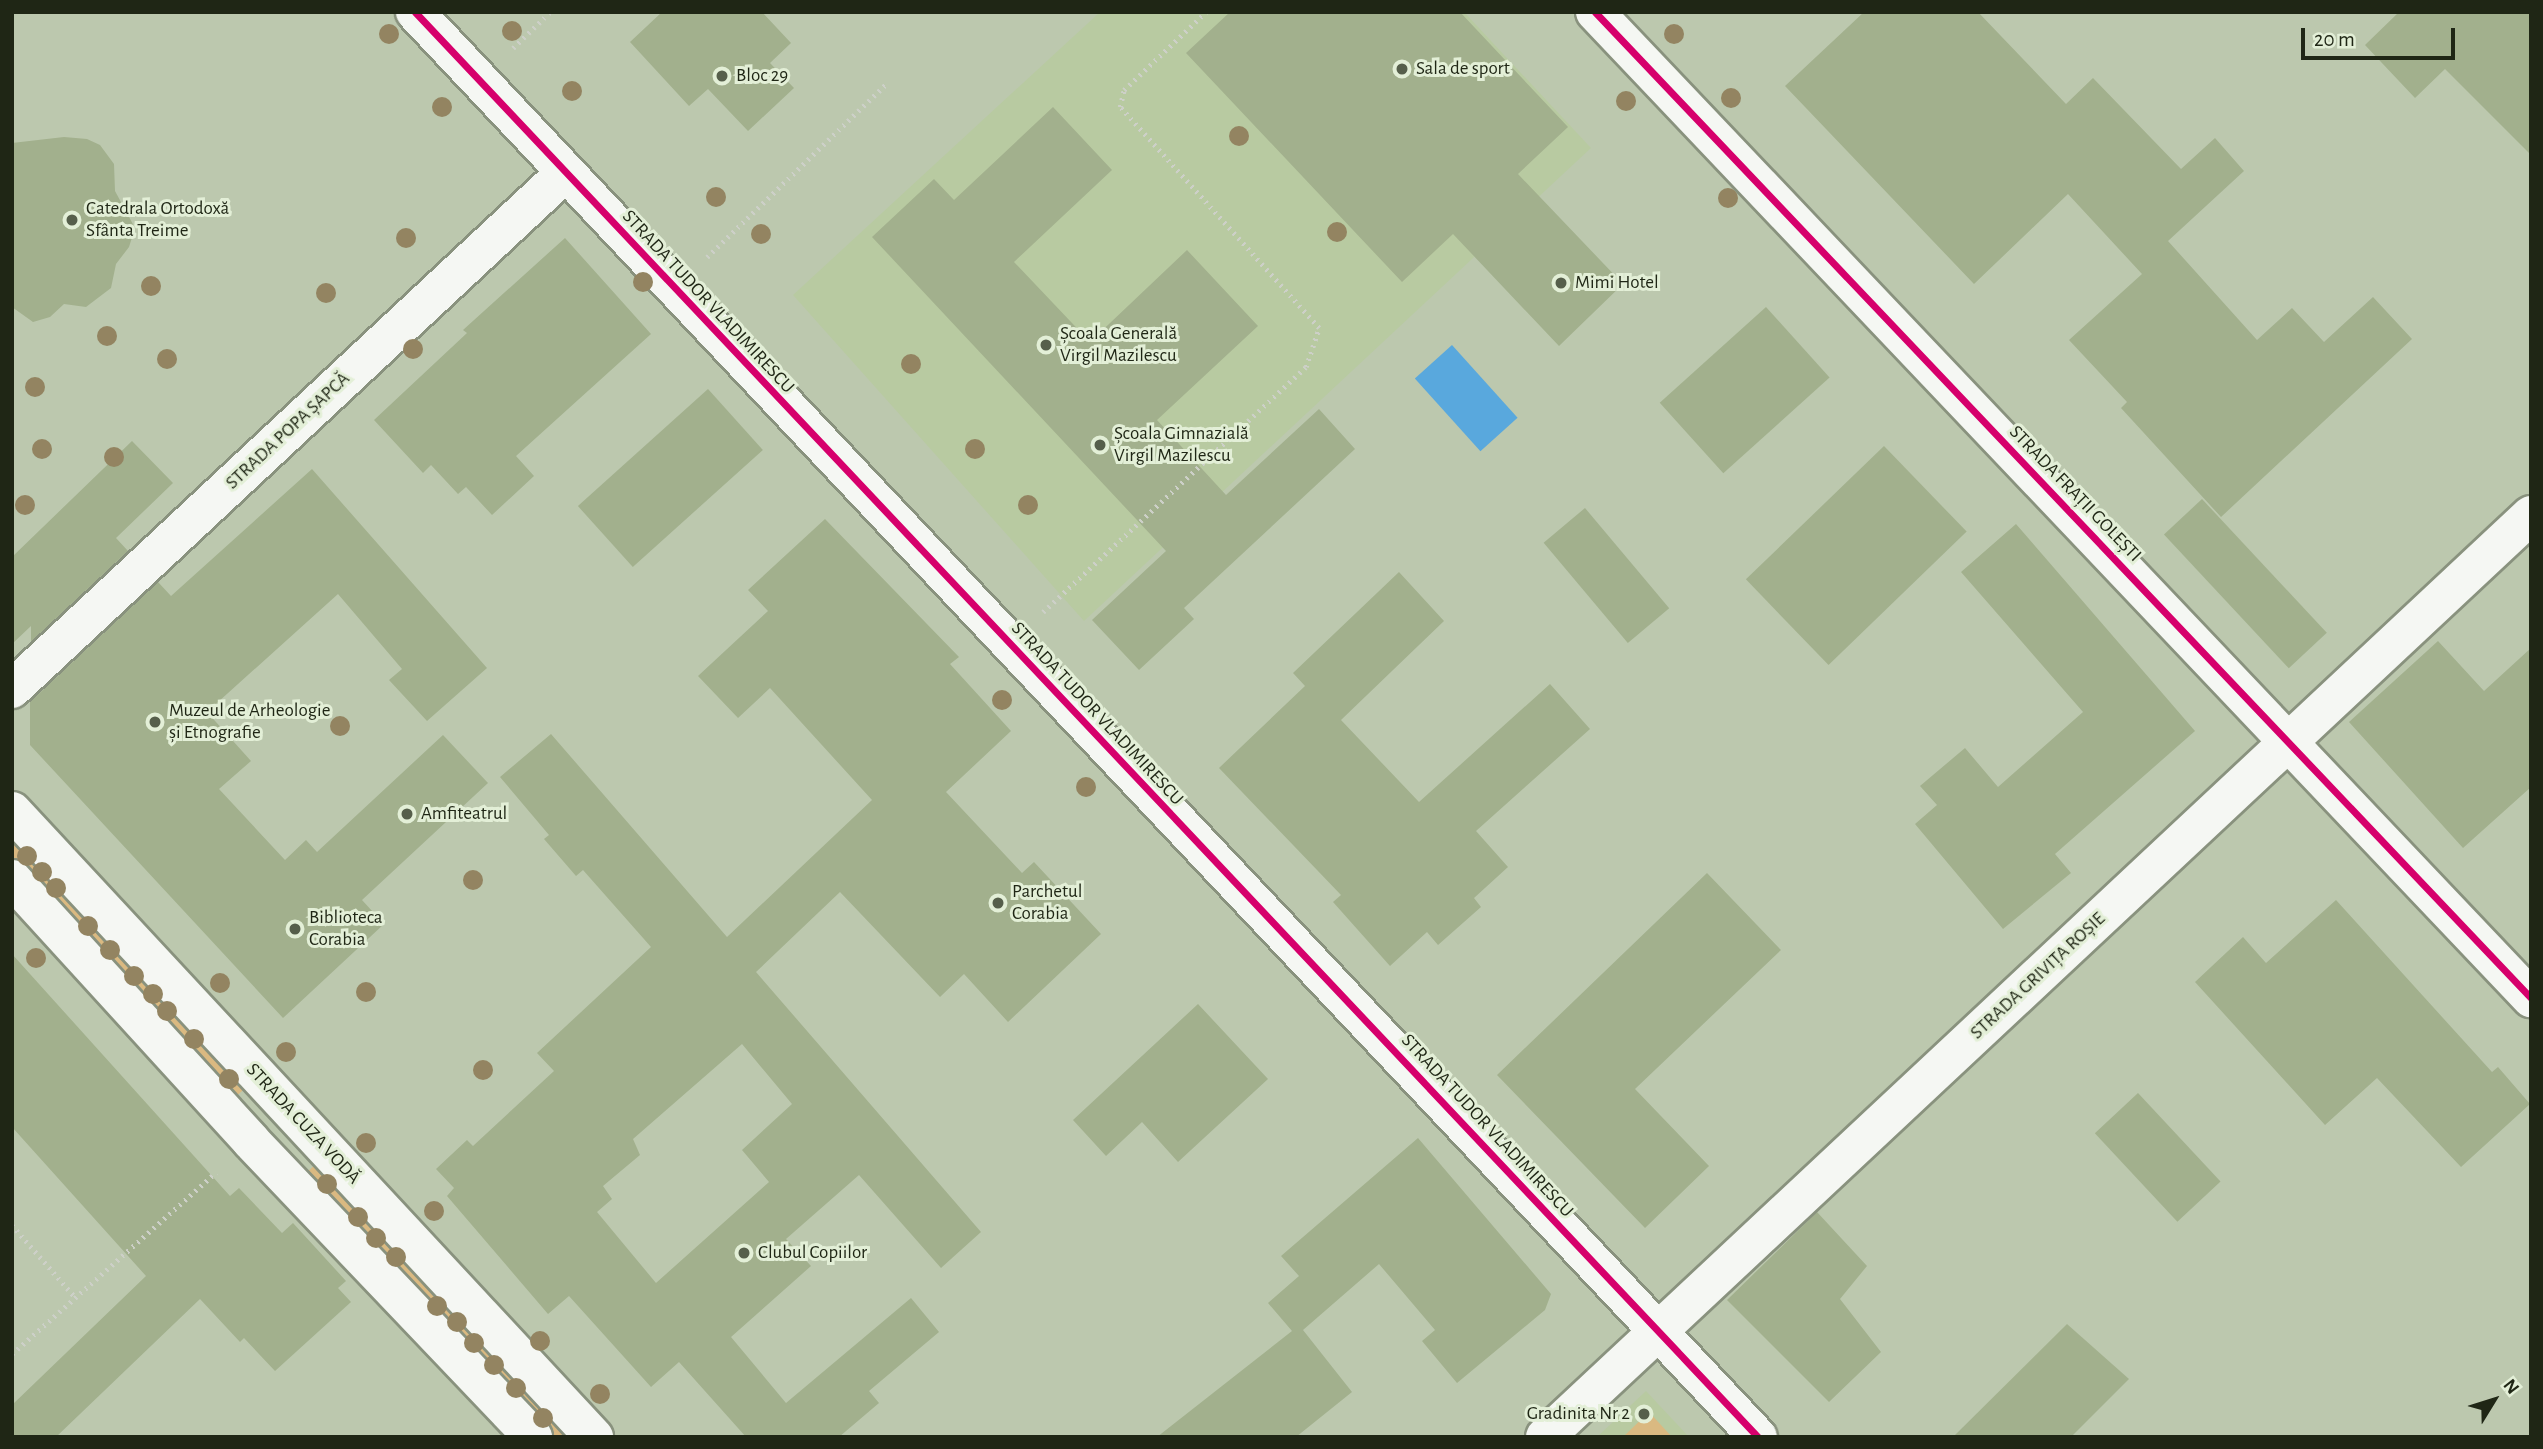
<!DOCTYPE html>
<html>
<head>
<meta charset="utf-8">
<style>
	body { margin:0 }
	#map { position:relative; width:2543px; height:1449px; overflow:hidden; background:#bcc8ae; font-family:"Alegreya Sans",sans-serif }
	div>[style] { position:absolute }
	.built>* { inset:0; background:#b8caa1 }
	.green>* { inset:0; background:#dab981; transform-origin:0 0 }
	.water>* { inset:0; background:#59a8dd; transform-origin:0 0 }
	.building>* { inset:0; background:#a2b08d; transform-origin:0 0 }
	.path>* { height:4.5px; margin-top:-2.25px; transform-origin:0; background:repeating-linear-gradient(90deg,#cdd0c8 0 2px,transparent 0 7px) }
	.roads { filter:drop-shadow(2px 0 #89927e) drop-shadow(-2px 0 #89927e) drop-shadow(0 2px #89927e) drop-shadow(0 -2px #89927e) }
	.street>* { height:38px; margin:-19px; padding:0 19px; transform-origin:19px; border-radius:19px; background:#f5f7f3 }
	.secondary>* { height:38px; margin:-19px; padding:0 19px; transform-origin:19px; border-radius:19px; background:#f5f7f3 }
	.cycleway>* { height:7px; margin:-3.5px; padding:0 3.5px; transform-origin:3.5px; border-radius:3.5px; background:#d6006c }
	.trees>* { width:20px; height:20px; margin:-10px; border-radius:50%; background:#938461 }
	.dots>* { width:19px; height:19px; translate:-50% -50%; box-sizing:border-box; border:4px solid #e3efd7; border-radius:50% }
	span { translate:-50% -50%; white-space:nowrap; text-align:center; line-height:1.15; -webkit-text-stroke:6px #e3efd7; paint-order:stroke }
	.poi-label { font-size:19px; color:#1f2615 }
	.left { translate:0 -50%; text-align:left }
	.right { translate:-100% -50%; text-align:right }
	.street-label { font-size:19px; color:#1f2615 }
	.frame { position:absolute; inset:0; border:14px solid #1f2615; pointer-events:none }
	.north { position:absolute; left:2459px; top:1365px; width:70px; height:70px; -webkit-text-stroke:5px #e3efd7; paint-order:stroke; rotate:52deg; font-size:19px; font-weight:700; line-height:28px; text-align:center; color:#1f2615 }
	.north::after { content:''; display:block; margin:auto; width:24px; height:32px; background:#1f2615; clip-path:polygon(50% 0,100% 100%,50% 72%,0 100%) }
	.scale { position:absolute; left:2301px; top:28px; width:154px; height:32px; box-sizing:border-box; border:4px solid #1f2615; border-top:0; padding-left:9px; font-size:21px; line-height:24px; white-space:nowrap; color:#1f2615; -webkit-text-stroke:5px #e3efd7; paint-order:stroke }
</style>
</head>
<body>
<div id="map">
	<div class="built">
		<i style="clip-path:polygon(1100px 12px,1464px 12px,1591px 148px,1084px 621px,793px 295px)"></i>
		<i style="clip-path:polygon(1646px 1391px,1689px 1437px,1597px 1437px)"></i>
	</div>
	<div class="green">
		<i style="left:12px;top:831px;width:347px;height:23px;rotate:47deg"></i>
		<i style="left:317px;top:1163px;width:375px;height:17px;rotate:47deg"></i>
		<i style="clip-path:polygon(1649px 1412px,1672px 1437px,1623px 1437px)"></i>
	</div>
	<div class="water">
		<i style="left:1452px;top:345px;width:98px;height:50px;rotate:48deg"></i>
	</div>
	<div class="building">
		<i style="clip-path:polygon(662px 12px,762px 12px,791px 43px,770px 63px,794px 88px,748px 131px,708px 89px,689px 106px,630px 42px)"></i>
		<i style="clip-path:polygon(1230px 12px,1460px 12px,1568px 127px,1518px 174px,1623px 284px,1559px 346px,1453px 234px,1402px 282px,1186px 53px)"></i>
		<i style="clip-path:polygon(1864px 12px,1978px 12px,2066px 104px,2093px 78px,2181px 169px,2215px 138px,2244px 171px,2168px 241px,2257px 340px,2292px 308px,2324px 342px,2373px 297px,2412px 339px,2221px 517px,2121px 408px,2127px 402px,2069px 340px,2142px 274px,2068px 194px,1974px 284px,1785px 86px)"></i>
		<i style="clip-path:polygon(2399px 12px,2531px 12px,2531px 155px,2445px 69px,2415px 98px,2365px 45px)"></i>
		<i style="clip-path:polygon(1053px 107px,1112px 170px,1014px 262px,1090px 342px,1187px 250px,1258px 326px,1157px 420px,1226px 495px,1319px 409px,1355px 449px,1184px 608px,1194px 619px,1139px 670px,1092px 620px,1166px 551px,872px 237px,934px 179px,954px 200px)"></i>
		<i style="clip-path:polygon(64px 137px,87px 139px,100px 145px,114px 164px,115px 191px,135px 228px,129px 247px,116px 264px,111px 288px,86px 307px,64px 304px,50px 317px,33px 322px,12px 307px,12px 143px)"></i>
		<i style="clip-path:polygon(565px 238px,651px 334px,516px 456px,534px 476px,492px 515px,466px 487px,458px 494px,431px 465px,423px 473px,374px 420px,467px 333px,463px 330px)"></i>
		<i style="left:1766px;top:307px;width:95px;height:143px;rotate:48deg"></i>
		<i style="left:708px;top:389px;width:82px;height:175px;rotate:48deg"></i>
		<i style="clip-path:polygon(132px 441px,173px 483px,116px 538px,128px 551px,31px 642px,31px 626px,12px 644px,12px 557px)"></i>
		<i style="left:1884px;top:446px;width:119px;height:192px;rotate:46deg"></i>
		<i style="clip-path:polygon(312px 469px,487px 668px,427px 721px,389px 680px,402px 669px,338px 594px,207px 712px,251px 761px,219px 789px,285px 860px,306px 840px,317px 852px,443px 735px,488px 783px,362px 900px,384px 924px,283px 1018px,30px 745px,30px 702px,158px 582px,171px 596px)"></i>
		<i style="left:2202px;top:499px;width:183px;height:52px;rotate:47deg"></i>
		<i style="left:1585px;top:508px;width:131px;height:54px;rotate:50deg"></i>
		<i style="clip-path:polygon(evenodd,825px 519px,959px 657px,950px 664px,1011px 731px,946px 792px,1022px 873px,1034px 862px,1101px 934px,1008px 1022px,964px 974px,940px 997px,840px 892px,756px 972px,981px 1232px,941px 1268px,859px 1175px,786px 1239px,811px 1266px,731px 1337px,786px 1403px,911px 1298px,939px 1332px,869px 1391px,879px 1403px,839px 1437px,746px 1437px,679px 1362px,651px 1387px,569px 1296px,548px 1314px,447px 1196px,454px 1188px,436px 1169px,467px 1140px,473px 1146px,554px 1071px,537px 1053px,651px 947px,583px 870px,576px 876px,544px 839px,549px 835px,500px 777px,551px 734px,727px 937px,872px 800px,770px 688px,738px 718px,698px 676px,768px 611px,748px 590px,825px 519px,742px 1044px,792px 1104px,742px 1150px,769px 1182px,656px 1283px,597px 1212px,612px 1199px,603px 1186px,640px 1155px,633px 1139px,742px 1044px)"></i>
		<i style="clip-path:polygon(2016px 524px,2195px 731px,2055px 854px,2071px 873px,2003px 929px,1915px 824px,1937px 805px,1920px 786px,1965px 748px,1998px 787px,2083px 712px,1961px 572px)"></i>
		<i style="clip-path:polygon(1399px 572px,1444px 621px,1341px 720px,1419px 802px,1550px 684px,1590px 729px,1476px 831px,1508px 867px,1474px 898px,1481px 907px,1438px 945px,1427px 932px,1390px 966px,1333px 902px,1341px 895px,1219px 768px,1305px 686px,1293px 673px)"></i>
		<i style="clip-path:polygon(2438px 641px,2484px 691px,2531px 648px,2531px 787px,2463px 848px,2349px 722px)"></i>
		<i style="clip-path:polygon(1707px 873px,1781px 950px,1635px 1089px,1709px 1166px,1645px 1228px,1497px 1075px)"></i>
		<i style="clip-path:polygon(2336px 900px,2492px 1072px,2498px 1067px,2530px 1104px,2461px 1167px,2377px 1078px,2325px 1125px,2195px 982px,2243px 937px,2266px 963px)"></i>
		<i style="clip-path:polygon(12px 954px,230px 1196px,239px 1188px,282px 1233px,293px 1223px,346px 1281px,338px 1288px,351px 1302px,275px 1371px,244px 1338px,240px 1342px,200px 1299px,56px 1437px,12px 1437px,12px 1405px,146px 1276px,12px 1127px)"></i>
		<i style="clip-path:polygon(1198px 1004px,1268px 1079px,1178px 1162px,1142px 1122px,1106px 1156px,1073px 1120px)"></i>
		<i style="left:2138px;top:1093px;width:121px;height:59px;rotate:47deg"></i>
		<i style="clip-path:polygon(1418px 1138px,1551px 1294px,1545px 1310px,1457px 1383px,1422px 1341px,1435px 1330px,1379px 1264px,1303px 1330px,1352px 1392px,1296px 1437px,1157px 1437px,1292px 1331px,1268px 1303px,1299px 1276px,1281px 1256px)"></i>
		<i style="clip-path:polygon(1817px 1212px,1867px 1266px,1840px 1299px,1881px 1352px,1829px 1402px,1727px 1300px)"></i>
		<i style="clip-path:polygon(2067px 1324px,2129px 1379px,2071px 1437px,1953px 1437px)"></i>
	</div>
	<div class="path">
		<i style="left:513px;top:48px;width:52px;rotate:-44.2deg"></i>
		<i style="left:707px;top:257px;width:248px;rotate:-44deg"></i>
		<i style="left:1043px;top:612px;width:359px;rotate:-43deg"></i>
		<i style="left:1306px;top:367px;width:41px;rotate:-71.6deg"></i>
		<i style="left:1319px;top:328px;width:297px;rotate:-132deg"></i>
		<i style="left:1120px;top:107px;width:17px;rotate:-77deg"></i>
		<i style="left:1124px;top:90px;width:113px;rotate:-43.6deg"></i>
		<i style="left:12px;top:1225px;width:96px;rotate:48.8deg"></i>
		<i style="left:12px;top:1354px;width:273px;rotate:-41.7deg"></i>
	</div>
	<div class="roads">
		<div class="street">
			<i style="left:1595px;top:12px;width:1360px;rotate:46.49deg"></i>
			<i style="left:12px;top:689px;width:756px;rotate:-43.02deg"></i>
			<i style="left:12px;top:811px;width:855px;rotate:47.09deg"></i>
			<i style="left:12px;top:879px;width:355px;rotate:47.6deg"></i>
			<i style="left:251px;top:1141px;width:409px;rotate:46.4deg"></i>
			<i style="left:1545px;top:1437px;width:1350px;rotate:-43.08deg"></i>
		</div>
		<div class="secondary">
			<i style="left:415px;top:12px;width:1958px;rotate:46.7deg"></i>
		</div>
	</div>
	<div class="cycleway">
		<i style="left:415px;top:12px;width:1958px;rotate:46.7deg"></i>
		<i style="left:1595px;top:12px;width:1360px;rotate:46.49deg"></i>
	</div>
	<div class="trees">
		<i style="left:512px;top:31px"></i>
		<i style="left:389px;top:34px"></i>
		<i style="left:1674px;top:34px"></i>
		<i style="left:572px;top:91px"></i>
		<i style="left:1731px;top:98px"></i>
		<i style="left:1626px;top:101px"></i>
		<i style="left:442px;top:107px"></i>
		<i style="left:1239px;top:136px"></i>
		<i style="left:716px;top:197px"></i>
		<i style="left:1728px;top:198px"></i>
		<i style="left:1337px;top:232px"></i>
		<i style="left:761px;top:234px"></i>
		<i style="left:406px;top:238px"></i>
		<i style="left:643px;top:282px"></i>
		<i style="left:151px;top:286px"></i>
		<i style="left:326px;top:293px"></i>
		<i style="left:107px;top:336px"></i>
		<i style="left:413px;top:349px"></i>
		<i style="left:167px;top:359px"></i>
		<i style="left:911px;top:364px"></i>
		<i style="left:35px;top:387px"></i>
		<i style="left:42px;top:449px"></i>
		<i style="left:975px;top:449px"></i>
		<i style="left:114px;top:457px"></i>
		<i style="left:25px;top:505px"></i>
		<i style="left:1028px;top:505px"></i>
		<i style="left:1002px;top:700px"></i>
		<i style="left:340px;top:726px"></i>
		<i style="left:1086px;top:787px"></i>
		<i style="left:27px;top:856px"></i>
		<i style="left:42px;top:872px"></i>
		<i style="left:473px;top:880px"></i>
		<i style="left:56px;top:888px"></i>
		<i style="left:88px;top:926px"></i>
		<i style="left:110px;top:950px"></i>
		<i style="left:36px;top:958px"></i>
		<i style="left:134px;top:976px"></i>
		<i style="left:220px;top:983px"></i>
		<i style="left:366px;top:992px"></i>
		<i style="left:153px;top:994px"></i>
		<i style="left:167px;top:1011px"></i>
		<i style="left:194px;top:1039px"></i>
		<i style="left:286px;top:1052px"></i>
		<i style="left:483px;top:1070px"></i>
		<i style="left:229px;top:1079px"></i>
		<i style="left:366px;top:1143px"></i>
		<i style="left:327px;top:1184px"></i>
		<i style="left:434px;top:1211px"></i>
		<i style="left:358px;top:1217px"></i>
		<i style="left:376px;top:1238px"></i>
		<i style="left:396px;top:1257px"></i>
		<i style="left:437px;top:1306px"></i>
		<i style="left:457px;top:1322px"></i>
		<i style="left:540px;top:1341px"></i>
		<i style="left:474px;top:1343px"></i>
		<i style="left:494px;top:1365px"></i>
		<i style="left:516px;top:1388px"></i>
		<i style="left:600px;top:1394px"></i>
		<i style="left:543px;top:1418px"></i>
	</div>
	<div class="dots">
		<i style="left:1402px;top:69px;background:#565f4b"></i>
		<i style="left:722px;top:76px;background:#565f4b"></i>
		<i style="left:72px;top:220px;background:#565f4b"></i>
		<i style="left:1561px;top:283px;background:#565f4b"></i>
		<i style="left:1046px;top:345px;background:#565f4b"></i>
		<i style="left:1100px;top:445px;background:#565f4b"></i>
		<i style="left:155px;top:722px;background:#565f4b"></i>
		<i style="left:407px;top:814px;background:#565f4b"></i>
		<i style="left:998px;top:903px;background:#565f4b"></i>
		<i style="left:295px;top:929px;background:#565f4b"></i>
		<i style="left:744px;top:1253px;background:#565f4b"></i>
		<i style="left:1644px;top:1414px;background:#565f4b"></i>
	</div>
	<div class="poi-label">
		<span class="left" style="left:1416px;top:69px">Sala de sport</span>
		<span class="left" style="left:736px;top:76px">Bloc 29</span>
		<span class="left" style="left:86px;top:220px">Catedrala Ortodoxă<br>Sfânta Treime</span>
		<span class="left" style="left:1575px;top:283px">Mimi Hotel</span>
		<span class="left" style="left:1060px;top:345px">Școala Generală<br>Virgil Mazilescu</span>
		<span class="left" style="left:1114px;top:445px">Școala Gimnazială<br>Virgil Mazilescu</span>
		<span class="left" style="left:169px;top:722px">Muzeul de Arheologie<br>și Etnografie</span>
		<span class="left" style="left:421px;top:814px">Amfiteatrul</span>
		<span class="left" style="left:1012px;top:903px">Parchetul<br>Corabia</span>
		<span class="left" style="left:309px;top:929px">Biblioteca<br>Corabia</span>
		<span class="left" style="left:758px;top:1253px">Clubul Copiilor</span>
		<span class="right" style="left:1630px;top:1414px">Gradinita Nr 2</span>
	</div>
	<div class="street-label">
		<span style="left:708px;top:302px;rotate:47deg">STRADA TUDOR VLADIMIRESCU</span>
		<span style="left:288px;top:431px;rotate:-43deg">STRADA POPA ȘAPCĂ</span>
		<span style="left:2075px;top:494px;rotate:46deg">STRADA FRAȚII GOLEȘTI</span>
		<span style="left:1097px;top:714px;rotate:47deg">STRADA TUDOR VLADIMIRESCU</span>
		<span style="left:2038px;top:976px;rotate:-43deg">STRADA GRIVIȚA ROȘIE</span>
		<span style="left:303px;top:1124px;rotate:47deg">STRADA CUZA VODĂ</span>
		<span style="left:1487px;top:1126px;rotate:47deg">STRADA TUDOR VLADIMIRESCU</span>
	</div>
	<div class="frame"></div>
	<div class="north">N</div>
	<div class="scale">20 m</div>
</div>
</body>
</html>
